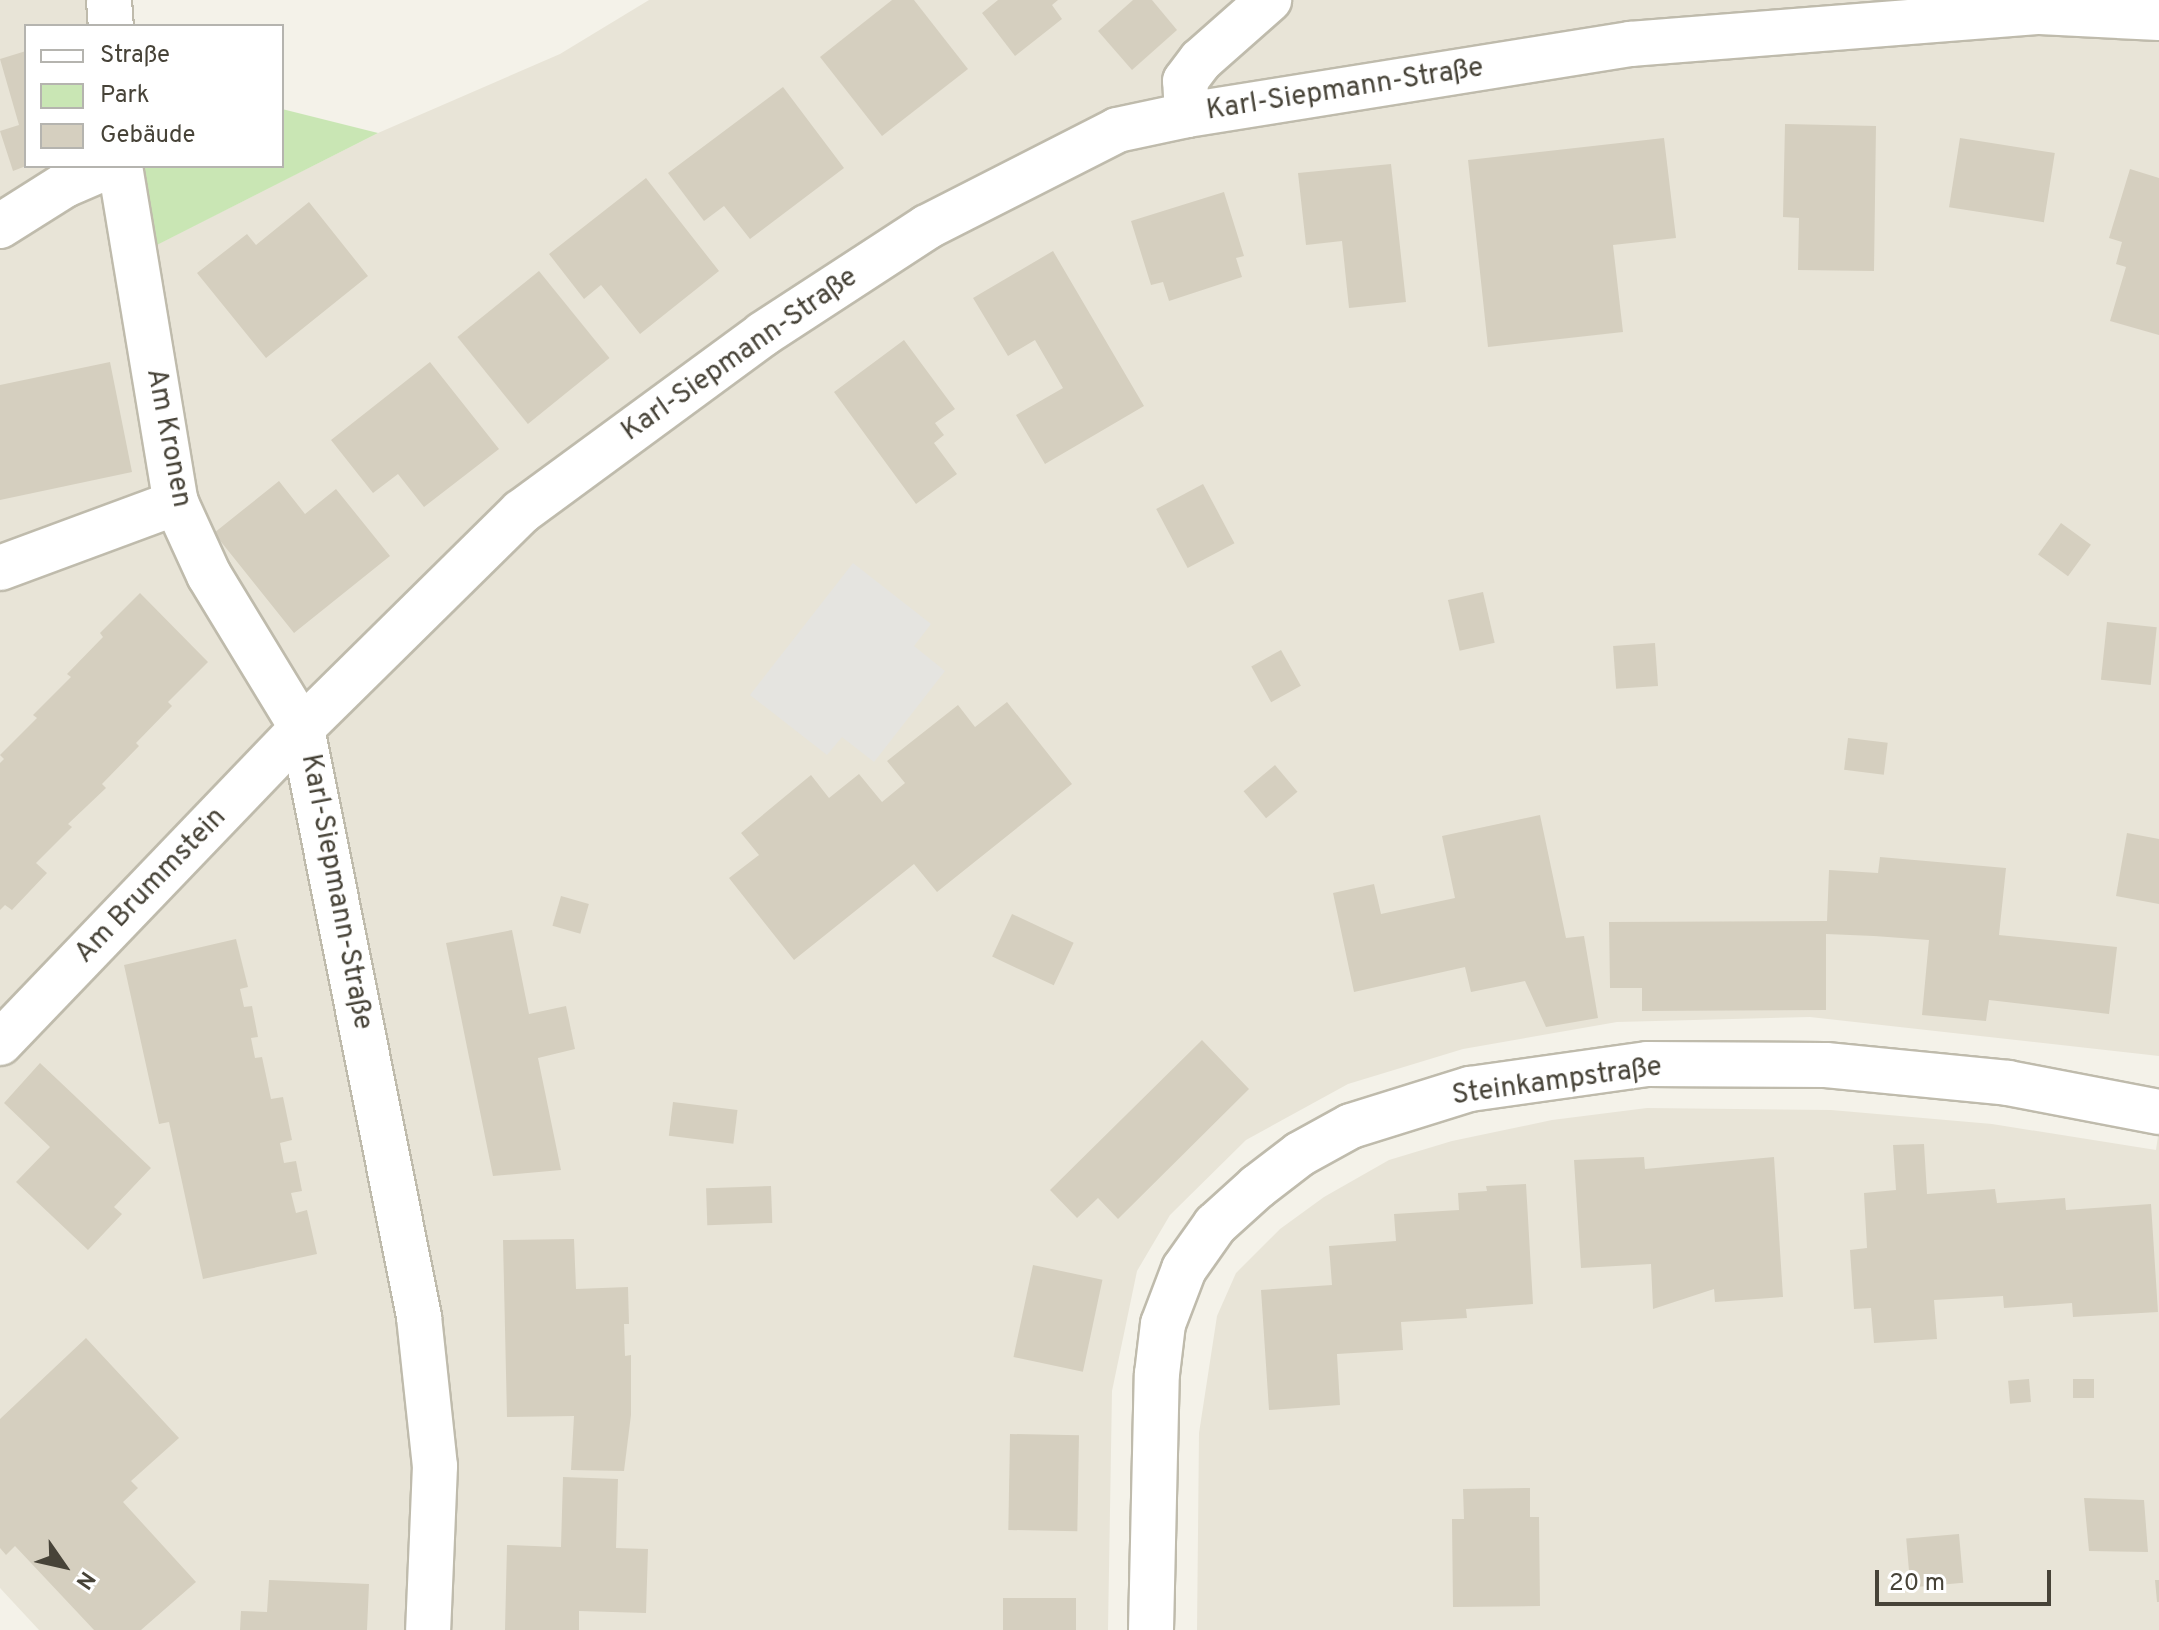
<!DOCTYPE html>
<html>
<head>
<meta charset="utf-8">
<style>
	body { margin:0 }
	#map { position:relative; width:2159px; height:1630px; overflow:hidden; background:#f4f2e9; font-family:Overpass,sans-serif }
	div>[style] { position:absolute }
	.residential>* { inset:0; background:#e8e4d7 }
	.green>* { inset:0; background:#c9e6b4 }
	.parking>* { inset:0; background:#e5e4e0 }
	.building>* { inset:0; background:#d5cfbf; transform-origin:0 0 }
	.roads { filter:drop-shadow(2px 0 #bfbbac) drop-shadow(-2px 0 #bfbbac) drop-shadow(0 2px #bfbbac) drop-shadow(0 -2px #bfbbac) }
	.minor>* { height:44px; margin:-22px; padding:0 22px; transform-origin:22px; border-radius:22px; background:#fff }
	span { translate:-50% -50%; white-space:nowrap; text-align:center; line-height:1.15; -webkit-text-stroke:6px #fff; paint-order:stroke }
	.street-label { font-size:28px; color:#474338 }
	.legend { position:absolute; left:24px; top:24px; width:260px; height:144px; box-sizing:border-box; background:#fff; border:2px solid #b5b4af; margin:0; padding:10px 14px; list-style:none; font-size:24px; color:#474338 }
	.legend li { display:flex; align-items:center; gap:16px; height:40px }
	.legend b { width:40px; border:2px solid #b5b4af }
	.north { position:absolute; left:24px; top:1526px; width:80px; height:80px; -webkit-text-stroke:6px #fff; paint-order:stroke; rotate:124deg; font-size:22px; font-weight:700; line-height:32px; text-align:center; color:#474338 }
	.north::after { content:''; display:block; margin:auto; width:28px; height:36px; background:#474338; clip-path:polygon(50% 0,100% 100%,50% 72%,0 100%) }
	.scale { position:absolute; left:1875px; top:1570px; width:176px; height:36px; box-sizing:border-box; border:4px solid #474338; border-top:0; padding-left:10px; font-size:24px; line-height:28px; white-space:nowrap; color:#474338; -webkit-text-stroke:6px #fff; paint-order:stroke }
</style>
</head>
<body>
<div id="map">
	<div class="residential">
		<i style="clip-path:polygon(0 0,94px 0,95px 26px,26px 26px,26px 166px,137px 166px,144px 251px,378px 133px,560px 54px,649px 0,2159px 0,2159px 1056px,1810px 1017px,1617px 1022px,1463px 1049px,1348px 1084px,1246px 1140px,1170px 1215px,1137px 1271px,1112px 1391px,1108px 1630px,39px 1630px,0 1588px)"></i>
		<i style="clip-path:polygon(1647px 1108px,1831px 1110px,1992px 1124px,2156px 1150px,2159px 1129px,2159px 1630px,1197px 1630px,1199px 1433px,1217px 1316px,1236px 1273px,1280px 1229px,1324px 1197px,1389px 1160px,1452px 1141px,1552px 1120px)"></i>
	</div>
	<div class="green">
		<i style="clip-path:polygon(282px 109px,378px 133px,143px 252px,137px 166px,282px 166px)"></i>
	</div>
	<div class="parking">
		<i style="clip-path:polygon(853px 563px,931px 624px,914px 646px,945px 671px,874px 762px,842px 737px,827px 755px,750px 695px)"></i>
	</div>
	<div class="building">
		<i style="clip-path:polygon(892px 0,914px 0,968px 69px,882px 136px,820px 57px)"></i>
		<i style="clip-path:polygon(998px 0,1058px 0,1052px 5px,1062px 19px,1015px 56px,982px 13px)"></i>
		<i style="clip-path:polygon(1133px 0,1152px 0,1177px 30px,1132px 70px,1098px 31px)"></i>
		<i style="clip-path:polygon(26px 51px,26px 166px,13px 171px,0 131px,19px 125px,0 59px)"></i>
		<i style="clip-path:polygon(783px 87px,844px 168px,750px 239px,724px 206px,704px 221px,668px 173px)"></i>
		<i style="clip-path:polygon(1785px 124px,1876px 126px,1874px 271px,1798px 270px,1799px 218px,1783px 217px)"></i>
		<i style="clip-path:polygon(1664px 138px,1676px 238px,1613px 245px,1623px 332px,1488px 347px,1468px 160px)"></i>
		<i style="left:1960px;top:138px;width:96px;height:70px;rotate:9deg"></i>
		<i style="clip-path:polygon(1391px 164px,1406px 302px,1349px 308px,1342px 241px,1306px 245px,1298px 173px)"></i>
		<i style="clip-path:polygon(2130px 169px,2159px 178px,2159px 335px,2110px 321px,2126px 267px,2116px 264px,2122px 242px,2109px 238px)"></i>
		<i style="clip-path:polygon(646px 178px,719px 271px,640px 334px,601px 285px,584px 299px,549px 254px)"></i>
		<i style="clip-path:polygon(1224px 192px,1244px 256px,1236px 258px,1242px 277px,1169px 301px,1163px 282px,1151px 285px,1131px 221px)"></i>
		<i style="clip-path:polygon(309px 202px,368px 276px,266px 358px,197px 273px,247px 234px,256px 245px)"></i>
		<i style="clip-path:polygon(1053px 251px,1144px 406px,1045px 464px,1016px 415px,1063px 388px,1035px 340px,1008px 356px,973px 298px)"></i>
		<i style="left:539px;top:271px;width:112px;height:105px;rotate:51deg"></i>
		<i style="clip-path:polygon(904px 340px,955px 409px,935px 423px,944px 435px,934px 443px,957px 474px,916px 504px,834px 392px)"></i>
		<i style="clip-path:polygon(110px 362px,132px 472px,0 500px,0 385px)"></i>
		<i style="clip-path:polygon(430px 362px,499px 449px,424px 507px,398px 474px,373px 493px,331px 440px)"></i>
		<i style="clip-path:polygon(279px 481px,305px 514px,336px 489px,390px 556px,294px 633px,214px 533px)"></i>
		<i style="left:1203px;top:484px;width:67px;height:53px;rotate:62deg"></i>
		<i style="left:2061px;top:523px;width:37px;height:39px;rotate:36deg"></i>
		<i style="left:1483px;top:592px;width:52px;height:36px;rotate:77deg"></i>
		<i style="clip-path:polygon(140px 593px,208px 662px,168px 702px,172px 706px,136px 743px,139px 746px,102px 784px,106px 788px,68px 824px,72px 827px,36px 863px,47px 873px,12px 910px,5px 905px,0 910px,0 763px,4px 759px,0 755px,37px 718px,33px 715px,71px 677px,67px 674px,103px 637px,100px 633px)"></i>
		<i style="left:2107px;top:622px;width:50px;height:58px;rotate:6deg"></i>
		<i style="left:1655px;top:643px;width:43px;height:42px;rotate:86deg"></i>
		<i style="left:1281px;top:650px;width:41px;height:34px;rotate:61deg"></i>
		<i style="clip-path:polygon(1007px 702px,1072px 784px,937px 892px,914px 864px,794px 960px,729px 878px,759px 855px,741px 833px,811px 775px,829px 798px,859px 774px,882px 802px,905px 783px,887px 761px,958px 705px,975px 727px)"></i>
		<i style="left:1848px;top:738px;width:40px;height:32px;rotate:7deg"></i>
		<i style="left:1275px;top:765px;width:35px;height:41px;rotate:50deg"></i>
		<i style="clip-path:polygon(1540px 815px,1566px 938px,1584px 936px,1598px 1018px,1546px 1027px,1525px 981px,1471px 992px,1465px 967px,1354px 992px,1333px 893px,1374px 884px,1381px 914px,1455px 898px,1442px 836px)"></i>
		<i style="clip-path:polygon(2127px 833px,2159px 839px,2159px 904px,2116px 896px)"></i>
		<i style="clip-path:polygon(1880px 857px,2006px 868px,1999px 935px,2117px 947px,2109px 1014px,1989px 1000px,1986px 1021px,1922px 1015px,1929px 940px,1874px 936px,1826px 934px,1826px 1010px,1642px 1011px,1642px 988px,1610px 988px,1609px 922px,1827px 921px,1829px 870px,1878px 873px)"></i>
		<i style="left:561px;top:896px;width:29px;height:31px;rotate:16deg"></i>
		<i style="left:1012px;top:914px;width:68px;height:47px;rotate:25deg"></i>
		<i style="clip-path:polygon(512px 930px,529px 1014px,566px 1006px,575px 1049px,538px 1058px,561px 1170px,493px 1176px,446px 943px)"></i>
		<i style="clip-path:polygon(236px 939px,248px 987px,240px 989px,244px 1007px,252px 1006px,258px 1037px,251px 1038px,255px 1058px,262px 1057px,271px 1099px,283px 1097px,292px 1140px,280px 1143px,284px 1163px,296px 1161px,302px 1191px,291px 1193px,296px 1213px,307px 1210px,317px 1254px,203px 1279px,169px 1122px,159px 1124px,124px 965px)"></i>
		<i style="clip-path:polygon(1202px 1040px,1249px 1089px,1118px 1219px,1098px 1198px,1077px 1218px,1050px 1190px)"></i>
		<i style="clip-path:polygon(40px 1063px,151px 1168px,114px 1207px,122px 1214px,88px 1250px,16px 1182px,50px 1147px,4px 1103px)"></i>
		<i style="left:673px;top:1102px;width:65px;height:34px;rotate:7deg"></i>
		<i style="clip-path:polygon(1924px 1144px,1927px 1194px,1995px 1189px,1997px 1203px,2065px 1198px,2066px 1210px,2151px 1204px,2158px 1312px,2073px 1317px,2072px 1303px,2004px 1308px,2003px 1296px,1934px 1300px,1937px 1339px,1874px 1343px,1871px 1308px,1854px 1309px,1850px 1250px,1867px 1248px,1864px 1193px,1896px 1190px,1893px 1145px)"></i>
		<i style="clip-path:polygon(1644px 1157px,1645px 1169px,1774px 1157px,1783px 1297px,1715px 1302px,1714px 1289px,1653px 1309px,1651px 1264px,1581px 1268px,1574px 1160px)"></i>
		<i style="clip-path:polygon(1526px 1184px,1533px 1304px,1466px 1309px,1467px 1318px,1401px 1322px,1403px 1350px,1337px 1354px,1340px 1405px,1269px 1410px,1261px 1290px,1332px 1285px,1329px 1246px,1396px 1241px,1394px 1214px,1459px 1210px,1458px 1193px,1487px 1191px,1486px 1186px)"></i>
		<i style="left:771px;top:1186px;width:37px;height:65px;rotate:88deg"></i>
		<i style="clip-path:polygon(574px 1239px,576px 1289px,628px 1287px,629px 1324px,624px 1324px,625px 1356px,631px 1355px,631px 1415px,624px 1471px,571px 1470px,574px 1416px,507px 1417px,503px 1240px)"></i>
		<i style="left:1033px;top:1265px;width:71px;height:94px;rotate:12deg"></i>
		<i style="clip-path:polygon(86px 1338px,179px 1438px,131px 1481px,138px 1488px,123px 1502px,196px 1582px,141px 1630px,94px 1630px,15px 1546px,6px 1555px,0 1548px,0 1419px)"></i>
		<i style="left:2029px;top:1379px;width:23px;height:21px;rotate:85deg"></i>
		<i style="left:2094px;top:1379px;width:19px;height:21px;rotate:90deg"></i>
		<i style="left:1010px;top:1434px;width:69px;height:96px;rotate:1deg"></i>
		<i style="clip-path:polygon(563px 1477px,618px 1479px,616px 1548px,648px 1549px,646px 1613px,579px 1611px,579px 1630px,505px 1630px,507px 1545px,561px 1547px)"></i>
		<i style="clip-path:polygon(1530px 1488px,1530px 1517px,1539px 1517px,1540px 1606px,1453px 1607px,1452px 1519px,1464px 1519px,1463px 1489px)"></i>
		<i style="clip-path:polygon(2084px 1498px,2144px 1500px,2148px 1552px,2089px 1551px)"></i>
		<i style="left:1959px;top:1534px;width:49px;height:53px;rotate:85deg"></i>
		<i style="clip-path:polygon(269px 1580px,369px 1584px,367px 1630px,240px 1630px,241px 1611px,267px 1612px)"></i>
		<i style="clip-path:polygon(2155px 1580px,2159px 1580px,2159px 1602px,2157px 1602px)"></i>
		<i style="left:1003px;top:1598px;width:73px;height:32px"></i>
	</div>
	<div class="roads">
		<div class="minor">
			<i style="left:109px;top:0;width:26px;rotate:86deg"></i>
			<i style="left:1187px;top:115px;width:34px;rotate:-93deg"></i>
			<i style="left:1185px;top:81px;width:26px;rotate:-53deg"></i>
			<i style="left:1201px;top:60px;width:91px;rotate:-41.4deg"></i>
			<i style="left:120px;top:166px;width:342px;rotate:80.6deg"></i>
			<i style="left:176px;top:503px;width:79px;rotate:65.4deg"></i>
			<i style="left:209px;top:575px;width:179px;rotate:58.7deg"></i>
			<i style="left:302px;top:728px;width:601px;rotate:78.76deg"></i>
			<i style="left:419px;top:1317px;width:150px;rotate:83.9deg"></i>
			<i style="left:435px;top:1466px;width:164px;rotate:92.4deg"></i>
			<i style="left:0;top:226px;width:77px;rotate:-32.2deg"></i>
			<i style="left:65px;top:185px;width:48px;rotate:-23.4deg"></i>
			<i style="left:0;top:568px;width:188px;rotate:-20.3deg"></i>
			<i style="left:0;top:1043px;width:436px;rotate:-46.2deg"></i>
			<i style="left:302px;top:728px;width:308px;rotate:-44.6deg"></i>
			<i style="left:521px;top:512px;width:300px;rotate:-36.3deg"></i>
			<i style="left:763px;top:334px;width:196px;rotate:-33.1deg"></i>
			<i style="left:927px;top:227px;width:213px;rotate:-27deg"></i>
			<i style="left:1117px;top:130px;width:72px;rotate:-12.1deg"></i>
			<i style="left:1187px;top:115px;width:449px;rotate:-9.1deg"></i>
			<i style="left:1630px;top:44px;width:411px;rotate:-4.5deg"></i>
			<i style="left:2040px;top:12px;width:119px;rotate:2.9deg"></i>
			<i style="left:1151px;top:1630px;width:256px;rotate:-88.7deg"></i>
			<i style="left:1157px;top:1374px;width:50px;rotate:-83.2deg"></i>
			<i style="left:1163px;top:1324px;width:59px;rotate:-69.1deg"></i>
			<i style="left:1184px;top:1269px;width:54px;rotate:-54.8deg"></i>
			<i style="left:1215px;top:1225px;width:57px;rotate:-42.1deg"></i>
			<i style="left:1257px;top:1187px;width:54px;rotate:-37.5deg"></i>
			<i style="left:1300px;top:1154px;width:58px;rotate:-28.8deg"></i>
			<i style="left:1351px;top:1126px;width:125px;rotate:-17.3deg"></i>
			<i style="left:1470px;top:1089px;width:179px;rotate:-8deg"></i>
			<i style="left:1647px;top:1064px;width:179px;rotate:0.3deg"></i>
			<i style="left:1826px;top:1065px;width:183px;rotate:5.6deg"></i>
			<i style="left:2008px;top:1083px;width:154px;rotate:10.9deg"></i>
		</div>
	</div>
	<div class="street-label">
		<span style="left:1345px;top:90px;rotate:-9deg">Karl-Siepmann-Straße</span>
		<span style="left:740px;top:355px;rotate:-35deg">Karl-Siepmann-Straße</span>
		<span style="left:168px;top:438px;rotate:79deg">Am Kronen</span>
		<span style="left:151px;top:886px;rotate:-46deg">Am Brummstein</span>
		<span style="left:336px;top:892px;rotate:79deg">Karl-Siepmann-Straße</span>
		<span style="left:1557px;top:1082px;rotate:-8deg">Steinkampstraße</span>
	</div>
	<ul class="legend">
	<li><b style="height:10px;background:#fff"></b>Straße</li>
	<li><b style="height:22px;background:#c9e6b4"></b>Park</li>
	<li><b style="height:22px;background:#d5cfbf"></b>Gebäude</li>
	</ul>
	<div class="north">N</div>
	<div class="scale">20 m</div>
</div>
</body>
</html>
